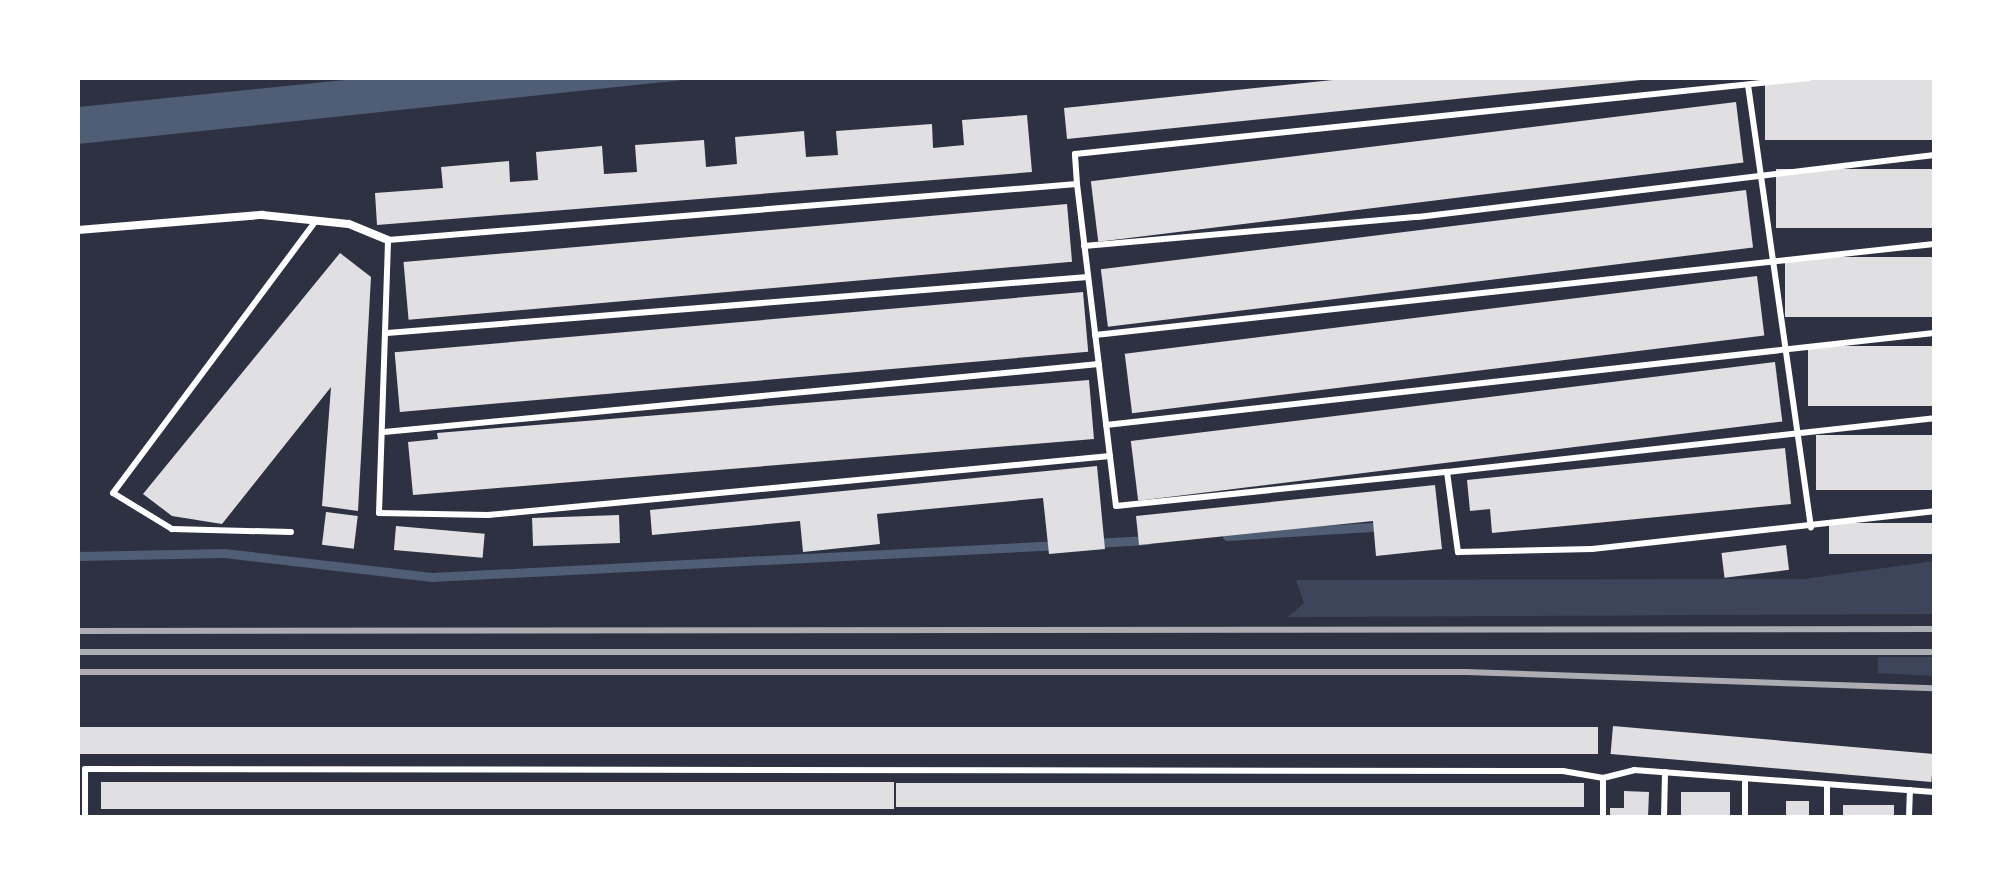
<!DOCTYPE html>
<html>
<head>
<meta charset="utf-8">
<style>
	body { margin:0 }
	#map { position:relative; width:2012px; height:895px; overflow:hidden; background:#2d3142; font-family:"IBM Plex Serif",serif }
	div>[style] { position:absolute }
	.green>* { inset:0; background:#3c4559 }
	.water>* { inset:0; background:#4f5d75 }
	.stream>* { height:9px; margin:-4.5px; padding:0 4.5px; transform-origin:4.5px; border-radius:4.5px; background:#4f5d75 }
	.building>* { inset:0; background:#e0e0e3; transform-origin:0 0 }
	.service>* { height:6px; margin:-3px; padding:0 3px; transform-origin:3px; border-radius:3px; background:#fff }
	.minor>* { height:8px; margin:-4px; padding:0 4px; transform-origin:4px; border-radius:4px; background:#fff }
	.rail>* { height:6px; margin:-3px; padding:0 3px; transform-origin:3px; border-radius:3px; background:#abadb3 }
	span { translate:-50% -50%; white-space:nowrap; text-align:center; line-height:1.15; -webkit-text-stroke:8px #fff; paint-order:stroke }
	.frame { position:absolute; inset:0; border:80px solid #fff; pointer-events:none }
</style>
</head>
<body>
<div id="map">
	<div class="green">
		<i style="clip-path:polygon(1934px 561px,1934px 614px,1288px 617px,1304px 603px,1296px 580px,1804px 579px)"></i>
		<i style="clip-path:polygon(1878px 657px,1934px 657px,1934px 676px,1878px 673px)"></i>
	</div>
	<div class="water">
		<i style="clip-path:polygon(364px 78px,702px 78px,78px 144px,78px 107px)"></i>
	</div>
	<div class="stream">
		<i style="left:1227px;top:536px;width:157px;rotate:-3.6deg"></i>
		<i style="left:1095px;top:543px;width:53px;rotate:-3.2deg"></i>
		<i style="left:78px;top:556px;width:146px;rotate:-1.2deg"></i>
		<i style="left:224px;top:553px;width:209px;rotate:6.6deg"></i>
		<i style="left:432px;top:577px;width:629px;rotate:-2.92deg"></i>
	</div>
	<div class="building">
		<i style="clip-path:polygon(1352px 78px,1641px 80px,1067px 139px,1064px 108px)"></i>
		<i style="left:1934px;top:80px;width:60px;height:169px;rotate:90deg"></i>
		<i style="left:1736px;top:102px;width:61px;height:650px;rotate:83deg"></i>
		<i style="clip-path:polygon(1027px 115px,1032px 172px,377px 225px,375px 193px,443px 188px,441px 167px,509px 161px,510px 182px,538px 180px,536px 152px,602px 146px,604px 174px,637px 172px,635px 145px,704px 140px,706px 167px,737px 164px,735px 137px,804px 131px,806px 157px,838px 155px,836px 131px,932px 124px,933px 148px,964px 145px,962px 120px)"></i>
		<i style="left:1934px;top:169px;width:59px;height:158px;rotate:90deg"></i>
		<i style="left:1746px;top:190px;width:58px;height:650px;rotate:83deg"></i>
		<i style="left:1067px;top:204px;width:58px;height:666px;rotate:85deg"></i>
		<i style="clip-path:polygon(340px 253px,371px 277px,358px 511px,322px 506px,331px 387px,222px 524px,172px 516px,143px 494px)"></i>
		<i style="left:1934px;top:257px;width:60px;height:149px;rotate:90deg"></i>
		<i style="left:1757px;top:276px;width:60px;height:637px;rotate:83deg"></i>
		<i style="left:1083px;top:292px;width:60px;height:691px;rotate:85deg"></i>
		<i style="left:1934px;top:346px;width:60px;height:126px;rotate:90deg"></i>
		<i style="left:1775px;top:362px;width:60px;height:649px;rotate:83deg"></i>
		<i style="clip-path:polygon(1089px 380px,1094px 439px,413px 495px,408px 442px,438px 439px,437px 433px)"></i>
		<i style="left:1934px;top:435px;width:55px;height:118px;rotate:90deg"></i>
		<i style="clip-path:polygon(1785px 448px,1791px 504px,1492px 533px,1490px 509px,1470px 511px,1467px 480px)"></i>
		<i style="clip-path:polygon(1097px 466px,1105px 549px,1049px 554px,1043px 498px,877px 514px,880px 544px,803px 552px,800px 521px,652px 535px,650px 510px)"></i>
		<i style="clip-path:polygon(1435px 485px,1442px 549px,1376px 556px,1373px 521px,1139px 545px,1136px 516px)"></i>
		<i style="left:326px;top:512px;width:32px;height:33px;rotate:7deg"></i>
		<i style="left:619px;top:515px;width:28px;height:87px;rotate:88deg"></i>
		<i style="left:1934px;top:523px;width:31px;height:105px;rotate:90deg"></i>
		<i style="left:396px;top:526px;width:89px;height:24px;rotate:5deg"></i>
		<i style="left:1786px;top:545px;width:25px;height:65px;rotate:83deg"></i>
		<i style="left:1613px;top:726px;width:322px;height:28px;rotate:5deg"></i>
		<i style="left:78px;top:727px;width:1520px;height:27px"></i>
		<i style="left:101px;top:782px;width:793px;height:27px"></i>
		<i style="left:896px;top:783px;width:688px;height:24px"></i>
		<i style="clip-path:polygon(1624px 791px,1649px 792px,1648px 817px,1610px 817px,1610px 808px,1624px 808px)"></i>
		<i style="left:1681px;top:792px;width:49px;height:25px"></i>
		<i style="left:1809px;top:801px;width:16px;height:23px;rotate:90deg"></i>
		<i style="left:1843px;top:805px;width:51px;height:12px"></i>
	</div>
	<div class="service">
		<i style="left:1748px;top:85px;width:447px;rotate:81.9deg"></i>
		<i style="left:1077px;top:184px;width:324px;rotate:83.1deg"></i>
		<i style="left:1116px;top:506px;width:333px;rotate:-5.9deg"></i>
		<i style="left:1447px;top:472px;width:81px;rotate:82.2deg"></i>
		<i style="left:1458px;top:552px;width:134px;rotate:-1.3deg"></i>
		<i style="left:1592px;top:549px;width:344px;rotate:-6.3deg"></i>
		<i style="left:1084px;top:246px;width:335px;rotate:-5deg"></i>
		<i style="left:1418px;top:217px;width:520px;rotate:-6.85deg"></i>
		<i style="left:387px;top:333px;width:703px;rotate:-4.57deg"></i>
		<i style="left:1095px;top:335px;width:844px;rotate:-6.19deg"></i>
		<i style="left:1106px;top:425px;width:833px;rotate:-6.34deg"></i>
		<i style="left:384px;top:432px;width:718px;rotate:-5.43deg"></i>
		<i style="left:1110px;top:456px;width:625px;rotate:174.58deg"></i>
		<i style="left:488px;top:515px;width:109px;rotate:-178.9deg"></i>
		<i style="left:379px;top:513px;width:273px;rotate:-88.1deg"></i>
		<i style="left:388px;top:240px;width:691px;rotate:-4.65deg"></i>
		<i style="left:1077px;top:184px;width:30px;rotate:-94deg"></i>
		<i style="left:1075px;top:154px;width:738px;rotate:-5.91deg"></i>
		<i style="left:1447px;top:472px;width:490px;rotate:-6.3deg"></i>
		<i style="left:291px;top:532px;width:119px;rotate:-178.6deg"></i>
		<i style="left:172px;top:529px;width:69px;rotate:-148.6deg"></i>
		<i style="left:113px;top:493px;width:337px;rotate:-53.3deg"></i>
		<i style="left:1603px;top:778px;width:39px;rotate:90deg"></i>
		<i style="left:1745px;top:779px;width:38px;rotate:90deg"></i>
		<i style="left:85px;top:817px;width:48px;rotate:-90deg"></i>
		<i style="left:85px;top:769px;width:1478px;rotate:0.08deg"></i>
		<i style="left:1563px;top:771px;width:41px;rotate:9.9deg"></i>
		<i style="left:1603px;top:778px;width:32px;rotate:-14deg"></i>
		<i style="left:1634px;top:770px;width:301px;rotate:4.2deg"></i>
		<i style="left:1664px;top:817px;width:45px;rotate:-88.7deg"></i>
		<i style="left:1827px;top:817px;width:32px;rotate:-90deg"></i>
		<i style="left:1909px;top:817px;width:27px;rotate:-88deg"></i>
	</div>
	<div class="minor">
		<i style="left:78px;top:230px;width:185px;rotate:-4.7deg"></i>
		<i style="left:262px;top:215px;width:87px;rotate:5.9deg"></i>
		<i style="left:349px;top:224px;width:42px;rotate:22.3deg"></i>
	</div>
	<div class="rail">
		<i style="left:78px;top:631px;width:1856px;rotate:-0.06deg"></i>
		<i style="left:78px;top:652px;width:1856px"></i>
		<i style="left:78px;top:672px;width:1388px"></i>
		<i style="left:1466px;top:672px;width:468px;rotate:2deg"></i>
	</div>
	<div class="frame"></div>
</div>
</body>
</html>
